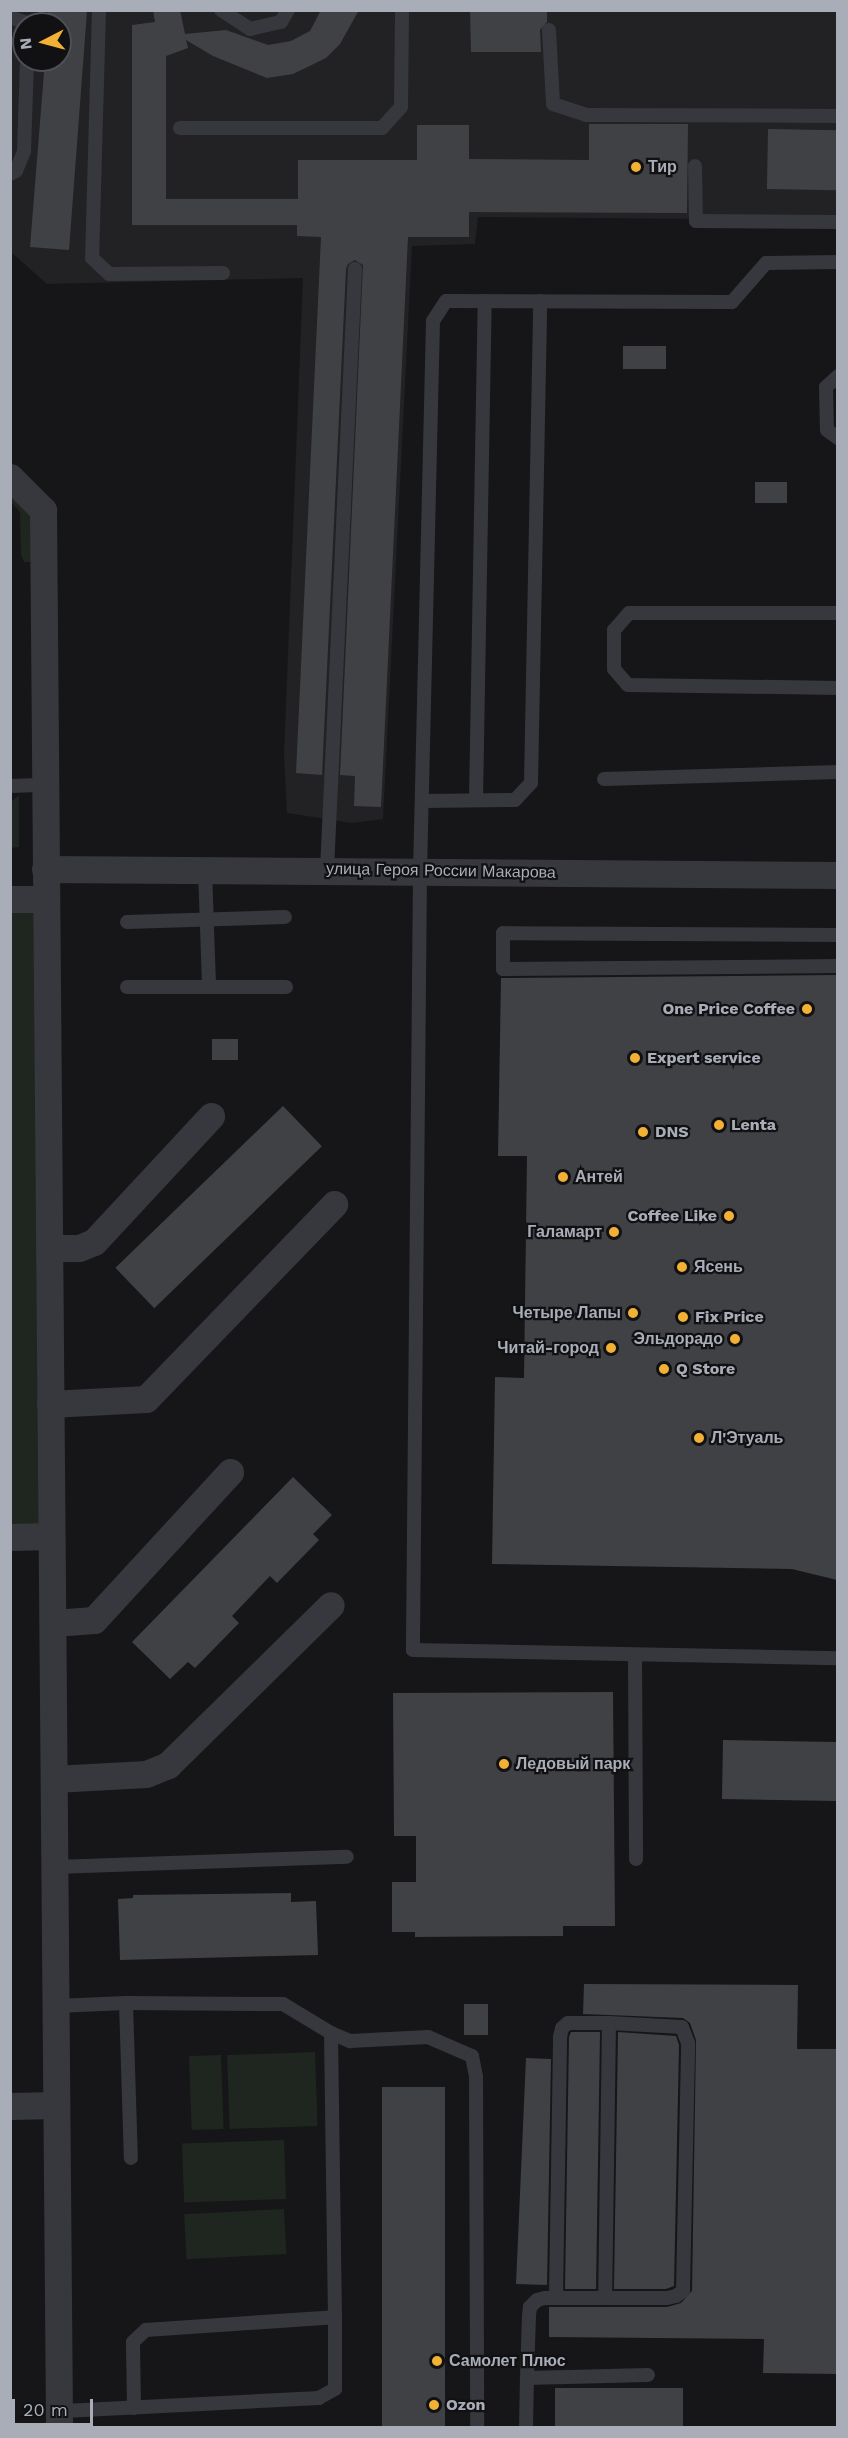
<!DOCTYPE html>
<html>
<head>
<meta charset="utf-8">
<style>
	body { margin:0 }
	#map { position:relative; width:848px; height:2438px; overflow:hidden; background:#161618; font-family:"Work Sans",sans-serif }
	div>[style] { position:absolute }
	.built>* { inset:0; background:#222225 }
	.green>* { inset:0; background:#1e261f; transform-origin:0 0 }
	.building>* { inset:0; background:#404145; transform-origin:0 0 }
	.service>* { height:14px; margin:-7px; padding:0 7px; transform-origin:7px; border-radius:7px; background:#37383d }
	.minor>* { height:27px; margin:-13.5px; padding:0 13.5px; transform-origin:13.5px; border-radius:13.5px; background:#37383d }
	.dots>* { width:16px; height:16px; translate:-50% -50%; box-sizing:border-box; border:3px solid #111113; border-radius:50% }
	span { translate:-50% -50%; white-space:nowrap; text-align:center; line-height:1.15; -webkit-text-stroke:4.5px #111113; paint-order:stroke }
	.poi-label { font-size:16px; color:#a8adb8; font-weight:700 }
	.left { translate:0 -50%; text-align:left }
	.right { translate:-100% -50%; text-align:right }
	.street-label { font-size:16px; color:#a8adb8 }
	.frame { position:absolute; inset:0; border:12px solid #a8adb8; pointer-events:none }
	.north { position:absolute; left:12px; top:12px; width:60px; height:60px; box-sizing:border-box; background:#111113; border:2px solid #4d4f55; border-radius:50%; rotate:264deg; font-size:16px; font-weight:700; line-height:24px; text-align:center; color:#a8adb8 }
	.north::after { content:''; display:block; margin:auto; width:21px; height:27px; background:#f2b134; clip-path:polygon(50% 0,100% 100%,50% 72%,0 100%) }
	.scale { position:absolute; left:12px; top:2399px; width:81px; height:27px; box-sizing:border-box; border:3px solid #a8adb8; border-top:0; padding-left:8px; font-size:18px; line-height:21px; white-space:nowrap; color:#a8adb8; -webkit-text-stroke:4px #111113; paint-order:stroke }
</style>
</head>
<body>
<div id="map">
	<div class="built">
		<i style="clip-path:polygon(evenodd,11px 11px,837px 11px,837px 220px,478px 217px,475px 244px,412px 246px,383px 819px,352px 823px,287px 813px,284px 755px,303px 278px,47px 284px,11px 252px,11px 11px,24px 24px,60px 24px,60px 60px,24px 60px,24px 24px)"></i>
	</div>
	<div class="green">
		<i style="clip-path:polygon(11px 489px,31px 510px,31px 562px,24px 562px,21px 555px,20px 512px,11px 502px)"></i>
		<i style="clip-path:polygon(19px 795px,19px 847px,11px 848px,11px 802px)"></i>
		<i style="clip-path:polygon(10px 903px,39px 903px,50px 1532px,11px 1533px)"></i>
		<i style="left:315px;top:2052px;width:74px;height:88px;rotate:88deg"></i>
		<i style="left:221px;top:2055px;width:74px;height:32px;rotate:88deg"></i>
		<i style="left:284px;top:2140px;width:59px;height:102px;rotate:88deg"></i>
		<i style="left:284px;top:2209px;width:45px;height:100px;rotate:87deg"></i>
	</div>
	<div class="building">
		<i style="clip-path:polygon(48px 10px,87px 11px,69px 250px,30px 247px,45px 60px,60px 60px,60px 24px,47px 24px)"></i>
		<i style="clip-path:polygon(153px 10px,180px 10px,185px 34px,226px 30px,268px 45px,291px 41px,310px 31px,321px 10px,359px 10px,340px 44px,326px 58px,293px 74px,267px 78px,213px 56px,186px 40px,188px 48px,166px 56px,166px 199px,298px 199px,298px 160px,417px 160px,417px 125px,469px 125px,469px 159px,589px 160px,589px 124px,688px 124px,687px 213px,469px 212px,469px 237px,408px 237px,381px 807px,354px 806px,355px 776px,340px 775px,363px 265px,355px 260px,348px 264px,346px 269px,322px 775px,296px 773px,321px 237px,297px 236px,297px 225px,132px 225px,132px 25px,155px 22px)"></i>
		<i style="clip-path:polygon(470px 10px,547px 10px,547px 22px,540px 30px,541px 52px,471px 52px)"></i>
		<i style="left:768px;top:129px;width:69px;height:60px;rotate:1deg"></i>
		<i style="left:623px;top:346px;width:43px;height:23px"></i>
		<i style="left:787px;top:482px;width:21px;height:32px;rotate:90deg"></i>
		<i style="clip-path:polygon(837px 975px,837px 1580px,792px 1569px,492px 1564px,495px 1377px,524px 1378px,527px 1156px,498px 1156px,501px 978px)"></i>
		<i style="left:212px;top:1039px;width:26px;height:21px"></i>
		<i style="left:283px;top:1106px;width:56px;height:233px;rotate:46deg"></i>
		<i style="clip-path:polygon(293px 1477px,332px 1515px,313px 1534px,319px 1540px,277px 1583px,270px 1576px,232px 1616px,239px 1623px,195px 1668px,188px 1662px,170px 1679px,132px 1642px)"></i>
		<i style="clip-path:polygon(613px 1692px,615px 1926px,563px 1926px,563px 1936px,415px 1937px,415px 1932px,392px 1932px,392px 1882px,416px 1882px,416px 1836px,394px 1836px,393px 1693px)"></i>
		<i style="left:723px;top:1740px;width:114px;height:59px;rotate:1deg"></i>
		<i style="clip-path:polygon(291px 1893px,291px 1902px,316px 1901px,318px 1955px,120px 1960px,118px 1899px,133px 1898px,133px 1895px)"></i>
		<i style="clip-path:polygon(584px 1984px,798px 1985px,797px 2049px,837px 2049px,837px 2374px,763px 2373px,764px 2339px,549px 2337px,549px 2307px,667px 2307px,681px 2303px,692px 2291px,696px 2040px,690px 2023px,683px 2018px,583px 2014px)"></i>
		<i style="left:464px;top:2004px;width:24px;height:31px"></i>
		<i style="clip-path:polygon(600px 2032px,596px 2289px,565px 2289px,569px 2037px,571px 2032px)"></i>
		<i style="clip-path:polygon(618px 2032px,676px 2036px,679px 2045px,674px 2286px,666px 2289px,614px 2289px)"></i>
		<i style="clip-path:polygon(526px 2058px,551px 2059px,547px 2285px,516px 2284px)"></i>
		<i style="left:382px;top:2087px;width:63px;height:340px"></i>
		<i style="left:555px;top:2388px;width:128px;height:39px"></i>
	</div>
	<div class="service">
		<i style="left:99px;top:10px;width:248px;rotate:91.6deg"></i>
		<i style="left:92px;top:258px;width:23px;rotate:43deg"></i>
		<i style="left:109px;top:274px;width:114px;rotate:-0.5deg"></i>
		<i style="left:221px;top:10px;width:35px;rotate:33deg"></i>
		<i style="left:250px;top:29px;width:32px;rotate:-13deg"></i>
		<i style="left:281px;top:22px;width:14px;rotate:-60deg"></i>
		<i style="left:10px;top:17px;width:20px;rotate:20deg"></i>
		<i style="left:549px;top:30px;width:74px;rotate:86.9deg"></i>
		<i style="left:553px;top:104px;width:35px;rotate:18deg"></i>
		<i style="left:586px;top:115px;width:252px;rotate:0.2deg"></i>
		<i style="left:180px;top:128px;width:202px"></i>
		<i style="left:382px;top:128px;width:28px;rotate:-48deg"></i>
		<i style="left:401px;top:107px;width:97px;rotate:-89.4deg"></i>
		<i style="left:695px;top:166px;width:55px;rotate:89deg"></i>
		<i style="left:696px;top:221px;width:142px;rotate:0.4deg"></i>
		<i style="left:10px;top:174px;width:7px;rotate:-27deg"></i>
		<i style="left:16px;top:171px;width:22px;rotate:-68deg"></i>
		<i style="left:24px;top:151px;width:91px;rotate:-88.1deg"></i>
		<i style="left:838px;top:262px;width:72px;rotate:179.2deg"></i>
		<i style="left:766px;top:263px;width:52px;rotate:131.1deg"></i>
		<i style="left:732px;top:302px;width:286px;rotate:-179.8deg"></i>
		<i style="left:446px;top:301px;width:24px;rotate:123deg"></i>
		<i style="left:433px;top:321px;width:551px;rotate:91.35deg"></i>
		<i style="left:420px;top:872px;width:778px;rotate:90.52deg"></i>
		<i style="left:413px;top:1650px;width:425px;rotate:1.1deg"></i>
		<i style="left:838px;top:376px;width:16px;rotate:137deg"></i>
		<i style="left:826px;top:387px;width:43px;rotate:88.7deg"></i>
		<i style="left:827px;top:430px;width:14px;rotate:36deg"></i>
		<i style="left:838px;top:613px;width:209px;rotate:180deg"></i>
		<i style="left:629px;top:613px;width:23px;rotate:131deg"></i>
		<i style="left:614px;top:630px;width:39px;rotate:90deg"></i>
		<i style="left:614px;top:669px;width:21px;rotate:49deg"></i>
		<i style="left:628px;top:685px;width:210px;rotate:0.8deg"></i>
		<i style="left:604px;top:779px;width:234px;rotate:-1.7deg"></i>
		<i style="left:10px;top:786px;width:35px;rotate:-2deg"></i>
		<i style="left:476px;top:800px;width:499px;rotate:-89deg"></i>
		<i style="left:422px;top:801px;width:93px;rotate:-0.6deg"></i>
		<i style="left:515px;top:800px;width:23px;rotate:-47deg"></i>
		<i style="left:531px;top:783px;width:482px;rotate:-88.9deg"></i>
		<i style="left:205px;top:870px;width:117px;rotate:88deg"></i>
		<i style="left:327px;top:870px;width:602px;rotate:-87.33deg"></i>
		<i style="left:127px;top:922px;width:158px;rotate:-1.8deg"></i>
		<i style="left:838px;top:935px;width:335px;rotate:-179.7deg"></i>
		<i style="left:503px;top:933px;width:36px;rotate:90deg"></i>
		<i style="left:503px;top:969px;width:335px;rotate:-0.5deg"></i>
		<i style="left:127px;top:987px;width:159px"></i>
		<i style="left:635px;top:1655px;width:204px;rotate:89.7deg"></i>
		<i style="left:55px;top:1867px;width:292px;rotate:-2deg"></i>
		<i style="left:126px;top:2003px;width:155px;rotate:88.2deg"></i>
		<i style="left:56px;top:2006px;width:70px;rotate:-2.5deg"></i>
		<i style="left:126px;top:2003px;width:157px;rotate:0.4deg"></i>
		<i style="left:283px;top:2004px;width:56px;rotate:31.1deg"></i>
		<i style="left:331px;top:2033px;width:284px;rotate:89.2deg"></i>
		<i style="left:335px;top:2317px;width:72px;rotate:90deg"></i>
		<i style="left:335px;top:2389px;width:18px;rotate:151deg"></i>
		<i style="left:319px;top:2398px;width:260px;rotate:177.1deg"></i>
		<i style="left:331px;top:2033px;width:21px;rotate:23deg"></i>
		<i style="left:350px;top:2041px;width:78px;rotate:-2.9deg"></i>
		<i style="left:428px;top:2037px;width:48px;rotate:23.4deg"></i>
		<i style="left:472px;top:2056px;width:21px;rotate:79deg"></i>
		<i style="left:476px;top:2077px;width:351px;rotate:89.8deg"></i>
		<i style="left:556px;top:2298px;width:261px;rotate:-89.1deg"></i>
		<i style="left:560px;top:2037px;width:9px;rotate:-77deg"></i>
		<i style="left:562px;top:2028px;width:8px;rotate:-40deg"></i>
		<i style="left:568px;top:2023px;width:41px"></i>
		<i style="left:527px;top:2378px;width:62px;rotate:-88.2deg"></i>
		<i style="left:529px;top:2316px;width:9px;rotate:-84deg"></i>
		<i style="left:530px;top:2307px;width:10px;rotate:-45deg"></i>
		<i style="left:537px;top:2300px;width:8px;rotate:-14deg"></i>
		<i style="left:545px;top:2298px;width:122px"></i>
		<i style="left:667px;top:2298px;width:9px;rotate:-13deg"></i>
		<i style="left:676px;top:2296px;width:9px;rotate:-36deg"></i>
		<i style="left:683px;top:2291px;width:248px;rotate:-88.8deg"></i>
		<i style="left:688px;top:2043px;width:17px;rotate:-111deg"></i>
		<i style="left:682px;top:2027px;width:73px;rotate:-176.9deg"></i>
		<i style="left:609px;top:2023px;width:275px;rotate:90.8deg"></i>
		<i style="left:134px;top:2408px;width:66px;rotate:-90.9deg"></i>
		<i style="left:133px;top:2342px;width:18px;rotate:-43deg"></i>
		<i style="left:146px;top:2330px;width:189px;rotate:-3.9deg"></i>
		<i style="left:526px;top:2428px;width:50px;rotate:-88.9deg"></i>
		<i style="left:527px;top:2378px;width:121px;rotate:-1.4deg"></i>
	</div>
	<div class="minor">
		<i style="left:10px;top:477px;width:47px;rotate:45deg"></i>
		<i style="left:43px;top:510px;width:1918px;rotate:89.52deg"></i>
		<i style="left:45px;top:869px;width:793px;rotate:0.43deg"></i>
		<i style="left:10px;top:899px;width:35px"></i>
		<i style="left:49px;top:1248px;width:30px"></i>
		<i style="left:79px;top:1248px;width:16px;rotate:-22deg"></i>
		<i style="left:94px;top:1242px;width:172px;rotate:-47.1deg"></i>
		<i style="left:50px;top:1404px;width:96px;rotate:-3deg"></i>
		<i style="left:146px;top:1399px;width:271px;rotate:-46deg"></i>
		<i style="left:10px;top:1537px;width:41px;rotate:-1.4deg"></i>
		<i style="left:53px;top:1623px;width:41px;rotate:-4.2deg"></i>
		<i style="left:94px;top:1620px;width:201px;rotate:-47.4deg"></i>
		<i style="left:54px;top:1779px;width:92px;rotate:-3.1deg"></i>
		<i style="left:146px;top:1774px;width:24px;rotate:-22deg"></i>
		<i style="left:168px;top:1765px;width:228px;rotate:-44.5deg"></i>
		<i style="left:10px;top:2106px;width:46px;rotate:-1.2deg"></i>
	</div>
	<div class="dots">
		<i style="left:636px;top:167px;background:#f2b134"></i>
		<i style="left:807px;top:1009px;background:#f2b134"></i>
		<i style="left:635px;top:1058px;background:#f2b134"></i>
		<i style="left:719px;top:1125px;background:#f2b134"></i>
		<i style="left:643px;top:1132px;background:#f2b134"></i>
		<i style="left:563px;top:1177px;background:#f2b134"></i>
		<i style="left:729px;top:1216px;background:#f2b134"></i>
		<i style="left:614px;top:1232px;background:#f2b134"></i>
		<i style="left:682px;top:1267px;background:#f2b134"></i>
		<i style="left:633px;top:1313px;background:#f2b134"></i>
		<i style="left:683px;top:1317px;background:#f2b134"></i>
		<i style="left:735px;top:1339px;background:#f2b134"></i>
		<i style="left:611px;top:1348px;background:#f2b134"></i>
		<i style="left:664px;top:1369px;background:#f2b134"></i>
		<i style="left:699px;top:1438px;background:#f2b134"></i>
		<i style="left:504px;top:1764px;background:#f2b134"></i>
		<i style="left:437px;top:2361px;background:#f2b134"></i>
		<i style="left:434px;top:2405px;background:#f2b134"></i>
	</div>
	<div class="poi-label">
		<span class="left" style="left:648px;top:167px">Тир</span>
		<span class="right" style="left:795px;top:1009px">One Price Coffee</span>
		<span class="left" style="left:647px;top:1058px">Expert service</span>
		<span class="left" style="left:731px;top:1125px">Lenta</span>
		<span class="left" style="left:655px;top:1132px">DNS</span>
		<span class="left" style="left:575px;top:1177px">Антей</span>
		<span class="right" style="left:717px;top:1216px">Coffee Like</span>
		<span class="right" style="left:602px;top:1232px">Галамарт</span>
		<span class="left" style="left:694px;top:1267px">Ясень</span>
		<span class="right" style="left:621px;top:1313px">Четыре Лапы</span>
		<span class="left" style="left:695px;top:1317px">Fix Price</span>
		<span class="right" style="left:723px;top:1339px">Эльдорадо</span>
		<span class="right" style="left:599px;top:1348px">Читай-город</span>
		<span class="left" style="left:676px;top:1369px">Q Store</span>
		<span class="left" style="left:711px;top:1438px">Л'Этуаль</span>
		<span class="left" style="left:516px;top:1764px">Ледовый парк</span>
		<span class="left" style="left:449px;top:2361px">Самолет Плюс</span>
		<span class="left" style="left:446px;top:2405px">Ozon</span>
	</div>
	<div class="street-label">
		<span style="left:441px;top:871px;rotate:1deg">улица Героя России Макарова</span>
	</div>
	<div class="frame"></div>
	<div class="north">N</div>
	<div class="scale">20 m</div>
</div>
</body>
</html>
